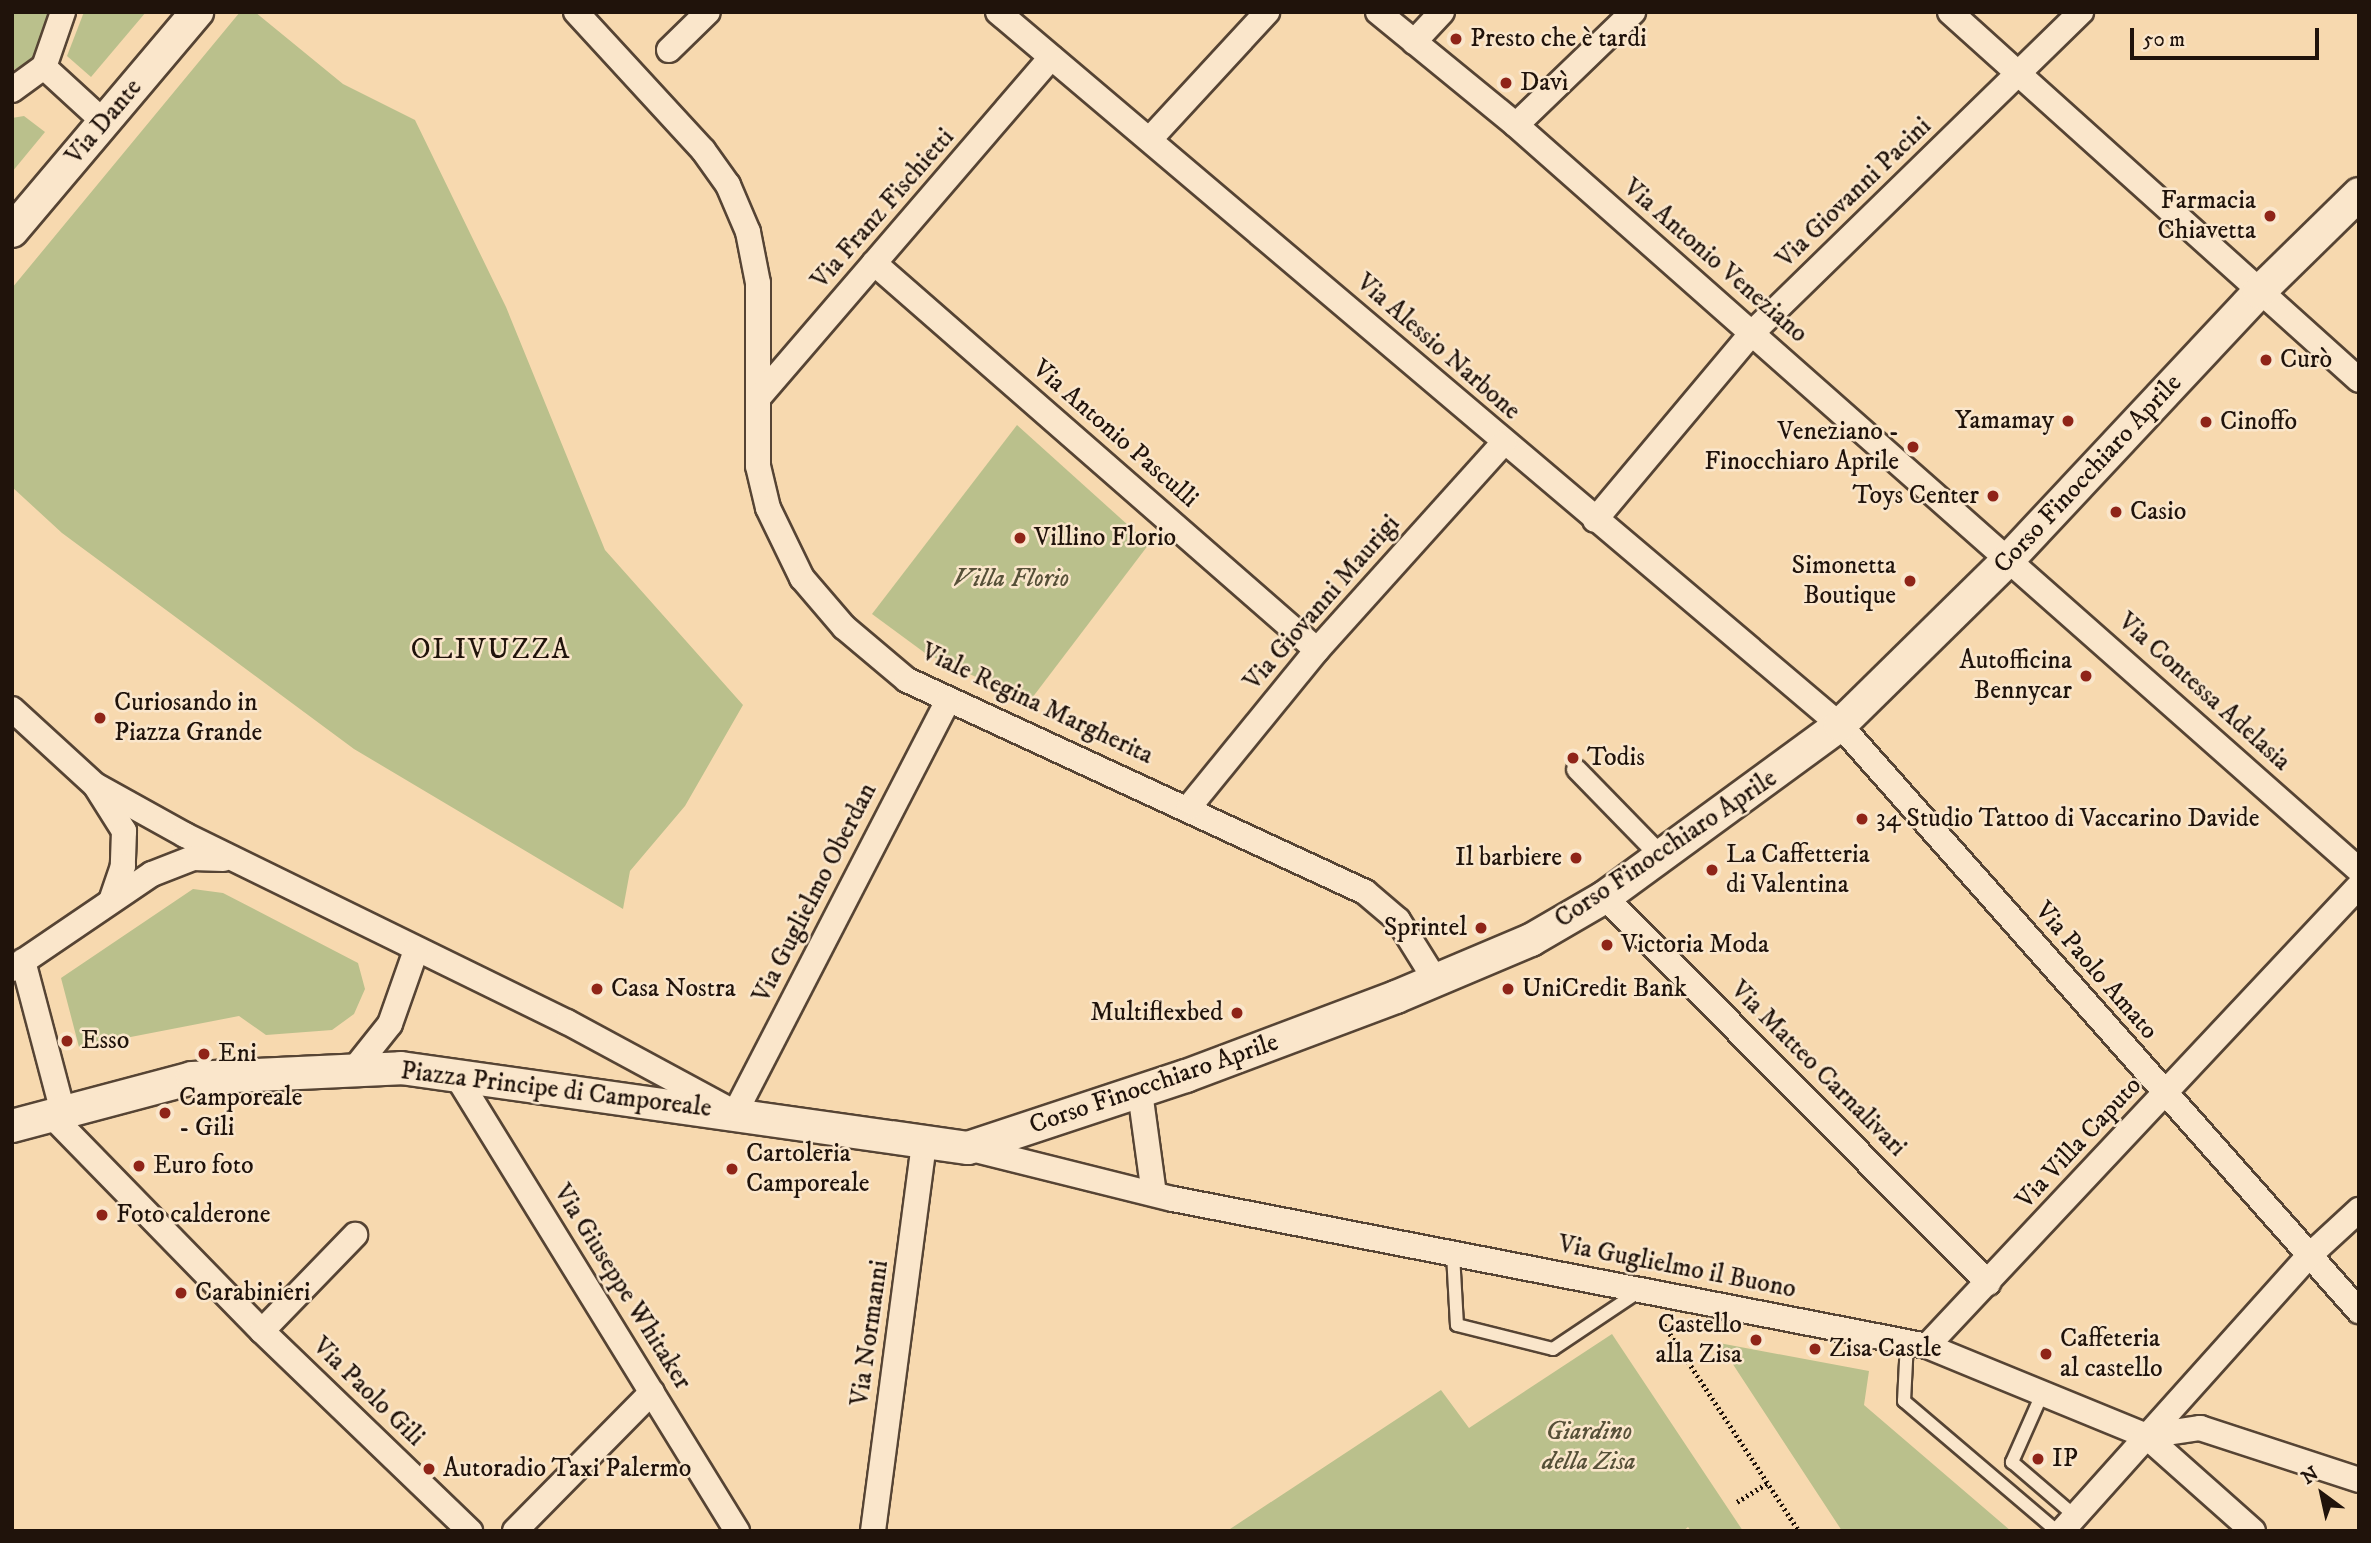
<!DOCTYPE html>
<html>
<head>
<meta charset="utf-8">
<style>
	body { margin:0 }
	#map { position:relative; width:2371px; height:1543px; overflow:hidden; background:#f7d9af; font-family:"IM FELL DW Pica",serif }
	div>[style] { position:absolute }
	.green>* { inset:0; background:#bac08c }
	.path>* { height:4.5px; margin-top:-2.25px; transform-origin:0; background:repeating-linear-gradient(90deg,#20130b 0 2px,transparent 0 5.5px) }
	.roads { filter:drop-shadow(2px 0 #564434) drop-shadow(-2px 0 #564434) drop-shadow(0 2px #564434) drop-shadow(0 -2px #564434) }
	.service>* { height:12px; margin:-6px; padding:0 6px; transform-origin:6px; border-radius:6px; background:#fae6cb }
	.pedestrian>* { height:19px; margin:-9.5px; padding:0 9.5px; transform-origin:9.5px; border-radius:9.5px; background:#fae6cb }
	.minor>* { height:24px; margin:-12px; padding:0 12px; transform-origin:12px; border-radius:12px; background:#fae6cb }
	.tertiary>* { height:32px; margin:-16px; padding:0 16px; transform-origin:16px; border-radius:16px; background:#fae6cb }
	.dots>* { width:19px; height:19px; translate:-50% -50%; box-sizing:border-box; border:4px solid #fae6cb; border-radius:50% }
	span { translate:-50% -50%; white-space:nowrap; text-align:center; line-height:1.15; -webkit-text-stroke:5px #fae6cb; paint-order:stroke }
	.poi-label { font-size:26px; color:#20130b }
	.left { translate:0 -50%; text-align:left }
	.right { translate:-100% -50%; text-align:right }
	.street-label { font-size:26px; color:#20130b }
	.park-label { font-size:26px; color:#565038; font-style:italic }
	.neighbourhood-label { font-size:28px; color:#20130b; letter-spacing:2px }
	.frame { position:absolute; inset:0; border:14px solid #20130b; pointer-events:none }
	.north { position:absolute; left:2287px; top:1459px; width:70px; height:70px; -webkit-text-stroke:5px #fae6cb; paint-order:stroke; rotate:327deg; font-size:19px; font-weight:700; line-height:28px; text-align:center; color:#20130b }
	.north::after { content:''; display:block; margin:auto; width:24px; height:32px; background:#20130b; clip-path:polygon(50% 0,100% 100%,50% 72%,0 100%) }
	.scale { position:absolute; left:2130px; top:28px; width:189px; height:32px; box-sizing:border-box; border:4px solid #20130b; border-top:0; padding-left:9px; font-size:21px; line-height:24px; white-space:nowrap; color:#20130b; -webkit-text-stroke:5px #fae6cb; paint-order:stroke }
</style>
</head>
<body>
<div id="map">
	<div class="green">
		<i style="clip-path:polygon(12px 12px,50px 12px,46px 40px,32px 60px,12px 71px)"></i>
		<i style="clip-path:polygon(84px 12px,146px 12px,91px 77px,67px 56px)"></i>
		<i style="clip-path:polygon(240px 12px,255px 12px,343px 84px,415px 120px,506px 307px,605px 550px,743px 705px,685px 806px,630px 871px,623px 909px,354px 749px,62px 533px,12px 487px,12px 288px)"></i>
		<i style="clip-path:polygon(24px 116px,45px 132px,12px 172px,12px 118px)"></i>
		<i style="clip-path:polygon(1017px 425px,1149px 544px,1029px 702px,925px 653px,872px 614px)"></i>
		<i style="clip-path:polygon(193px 889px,223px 893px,358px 963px,365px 989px,354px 1014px,332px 1030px,266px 1035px,239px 1016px,79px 1047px,61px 978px)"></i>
		<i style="clip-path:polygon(1612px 1334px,1743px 1531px,1691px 1531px,1688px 1527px,1683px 1531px,1227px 1531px,1441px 1390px,1469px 1428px)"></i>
		<i style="clip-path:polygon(1719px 1343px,1869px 1371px,1864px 1405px,2011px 1531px,1842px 1531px)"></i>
	</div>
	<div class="path">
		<i style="left:1661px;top:1320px;width:252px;rotate:56.8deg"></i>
		<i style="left:1737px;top:1502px;width:36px;rotate:-32deg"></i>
	</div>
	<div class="roads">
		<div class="service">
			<i style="left:1453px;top:1254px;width:71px;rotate:86.8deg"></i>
			<i style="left:1457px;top:1325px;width:99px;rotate:14deg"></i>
			<i style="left:1553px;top:1349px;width:102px;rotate:-33.8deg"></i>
			<i style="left:1907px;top:1342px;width:59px;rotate:92.9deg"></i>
			<i style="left:1904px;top:1401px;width:201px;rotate:40.4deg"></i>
			<i style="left:2043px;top:1392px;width:77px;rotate:113.9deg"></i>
			<i style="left:2012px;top:1462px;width:83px;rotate:40.6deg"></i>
		</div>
		<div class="pedestrian">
			<i style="left:1576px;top:769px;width:123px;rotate:45.7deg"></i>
		</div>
		<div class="minor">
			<i style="left:576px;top:12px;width:188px;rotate:47.4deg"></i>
			<i style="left:703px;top:150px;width:43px;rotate:54.5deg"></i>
			<i style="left:728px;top:185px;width:51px;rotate:66.9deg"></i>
			<i style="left:748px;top:232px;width:52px;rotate:78.9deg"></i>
			<i style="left:758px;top:283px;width:183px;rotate:90deg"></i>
			<i style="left:758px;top:466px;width:43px;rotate:76.6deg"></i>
			<i style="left:768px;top:508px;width:78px;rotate:64.1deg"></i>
			<i style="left:802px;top:578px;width:65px;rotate:49.4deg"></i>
			<i style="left:844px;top:627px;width:82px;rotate:40.1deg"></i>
			<i style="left:907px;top:680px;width:505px;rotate:24.84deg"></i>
			<i style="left:1365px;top:892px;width:43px;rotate:40.3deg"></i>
			<i style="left:1398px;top:920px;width:72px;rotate:58.1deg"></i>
			<i style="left:998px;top:12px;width:1103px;rotate:40.26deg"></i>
			<i style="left:1840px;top:725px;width:783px;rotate:48.47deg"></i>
			<i style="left:1378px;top:12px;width:178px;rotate:39.3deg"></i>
			<i style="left:1516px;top:125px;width:1125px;rotate:41.47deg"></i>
			<i style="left:1950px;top:12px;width:550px;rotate:41.98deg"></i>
			<i style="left:1414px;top:42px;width:41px;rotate:-47deg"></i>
			<i style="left:669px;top:50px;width:54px;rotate:-44.3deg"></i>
			<i style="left:44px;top:67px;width:81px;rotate:42.5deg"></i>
			<i style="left:12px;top:90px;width:39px;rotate:-36deg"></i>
			<i style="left:44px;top:67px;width:58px;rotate:-70.9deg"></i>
			<i style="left:1516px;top:125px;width:163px;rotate:-44deg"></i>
			<i style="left:1150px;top:139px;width:173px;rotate:-47.3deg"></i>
			<i style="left:874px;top:263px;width:588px;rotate:41.14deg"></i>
			<i style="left:759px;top:397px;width:448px;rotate:-49.3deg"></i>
			<i style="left:1595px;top:520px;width:244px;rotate:-50deg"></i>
			<i style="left:1752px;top:333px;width:460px;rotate:-44.3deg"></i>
			<i style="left:12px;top:709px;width:113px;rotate:42.5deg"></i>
			<i style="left:95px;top:785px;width:103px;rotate:29.1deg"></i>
			<i style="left:185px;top:835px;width:425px;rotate:26.1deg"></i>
			<i style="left:567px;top:1022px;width:191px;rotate:28.4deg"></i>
			<i style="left:735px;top:1113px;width:465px;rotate:-62.7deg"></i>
			<i style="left:97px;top:788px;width:51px;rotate:57.9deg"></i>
			<i style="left:124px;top:831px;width:35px;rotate:92deg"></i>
			<i style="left:123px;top:866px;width:36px;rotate:109deg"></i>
			<i style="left:1189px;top:807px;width:203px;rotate:-50.8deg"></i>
			<i style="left:1317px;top:650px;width:280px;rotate:-48deg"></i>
			<i style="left:1605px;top:897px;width:544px;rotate:45.22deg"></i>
			<i style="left:23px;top:961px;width:156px;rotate:75.2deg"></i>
			<i style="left:12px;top:969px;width:169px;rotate:-34.2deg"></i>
			<i style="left:152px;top:874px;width:44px;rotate:-21.3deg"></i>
			<i style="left:193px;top:858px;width:30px;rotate:2deg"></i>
			<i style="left:355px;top:1068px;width:56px;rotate:-51.5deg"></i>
			<i style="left:390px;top:1024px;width:78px;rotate:-70.6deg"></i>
			<i style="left:456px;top:1075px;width:536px;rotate:58.36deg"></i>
			<i style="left:1140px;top:1092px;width:103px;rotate:82.2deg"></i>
			<i style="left:51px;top:1115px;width:302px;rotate:45.7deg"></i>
			<i style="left:262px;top:1331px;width:289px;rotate:43.9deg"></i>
			<i style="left:968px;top:1148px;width:211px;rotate:14deg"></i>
			<i style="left:1173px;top:1199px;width:768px;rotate:11.03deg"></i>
			<i style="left:1927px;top:1346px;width:237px;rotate:22.3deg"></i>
			<i style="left:2146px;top:1436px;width:55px;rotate:-8.4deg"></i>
			<i style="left:2200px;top:1428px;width:167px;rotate:18.1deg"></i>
			<i style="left:262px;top:1331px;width:134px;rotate:-45.9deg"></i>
			<i style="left:1927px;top:1346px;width:631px;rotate:-46.8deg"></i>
			<i style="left:2146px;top:1436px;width:143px;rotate:41.6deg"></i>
			<i style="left:515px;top:1531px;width:195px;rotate:-45.4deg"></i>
			<i style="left:873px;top:1531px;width:390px;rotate:-82.5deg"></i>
			<i style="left:2062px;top:1531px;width:371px;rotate:-48.1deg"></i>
			<i style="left:2310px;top:1255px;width:67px;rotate:-42.6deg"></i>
		</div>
		<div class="tertiary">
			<i style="left:12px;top:231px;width:287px;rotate:-49.8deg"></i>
			<i style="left:12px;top:1126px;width:186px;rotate:-14.9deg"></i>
			<i style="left:192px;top:1078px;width:209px;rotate:-2.7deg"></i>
			<i style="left:401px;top:1068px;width:573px;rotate:8.03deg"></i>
			<i style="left:968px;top:1148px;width:230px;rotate:-18.3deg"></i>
			<i style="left:1186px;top:1076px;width:224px;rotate:-20.6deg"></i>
			<i style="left:1396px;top:997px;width:147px;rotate:-22.9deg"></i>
			<i style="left:1531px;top:940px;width:86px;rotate:-30.2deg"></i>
			<i style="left:1605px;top:897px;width:291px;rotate:-36.2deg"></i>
			<i style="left:1840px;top:725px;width:237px;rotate:-44.5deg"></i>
			<i style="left:2009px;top:559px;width:366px;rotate:-46.9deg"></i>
			<i style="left:2259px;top:292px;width:140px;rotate:-44.4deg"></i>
		</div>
	</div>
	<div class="dots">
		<i style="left:1456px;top:39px;background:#8f2418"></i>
		<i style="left:1506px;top:83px;background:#8f2418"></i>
		<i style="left:2270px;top:216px;background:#8f2418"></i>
		<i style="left:2266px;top:360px;background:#8f2418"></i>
		<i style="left:2068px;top:421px;background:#8f2418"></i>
		<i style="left:2206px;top:422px;background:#8f2418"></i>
		<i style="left:1913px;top:447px;background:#8f2418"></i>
		<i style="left:1993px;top:496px;background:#8f2418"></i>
		<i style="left:2116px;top:512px;background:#8f2418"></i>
		<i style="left:1020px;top:538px;background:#8f2418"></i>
		<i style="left:1910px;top:581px;background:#8f2418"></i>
		<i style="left:2086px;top:676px;background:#8f2418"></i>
		<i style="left:100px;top:718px;background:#8f2418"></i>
		<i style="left:1573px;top:758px;background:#8f2418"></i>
		<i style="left:1862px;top:819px;background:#8f2418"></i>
		<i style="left:1576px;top:858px;background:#8f2418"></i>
		<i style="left:1712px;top:870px;background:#8f2418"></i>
		<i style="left:1481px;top:928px;background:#8f2418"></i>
		<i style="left:1607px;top:945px;background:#8f2418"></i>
		<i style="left:597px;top:989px;background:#8f2418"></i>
		<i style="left:1508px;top:989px;background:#8f2418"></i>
		<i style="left:1237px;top:1013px;background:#8f2418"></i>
		<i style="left:67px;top:1041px;background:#8f2418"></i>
		<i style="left:204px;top:1054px;background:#8f2418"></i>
		<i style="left:165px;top:1113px;background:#8f2418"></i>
		<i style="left:139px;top:1166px;background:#8f2418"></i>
		<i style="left:732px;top:1169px;background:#8f2418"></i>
		<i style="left:102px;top:1215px;background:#8f2418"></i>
		<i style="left:181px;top:1293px;background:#8f2418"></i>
		<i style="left:1756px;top:1340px;background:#8f2418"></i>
		<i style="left:1815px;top:1349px;background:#8f2418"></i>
		<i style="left:2046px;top:1354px;background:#8f2418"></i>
		<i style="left:2038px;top:1459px;background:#8f2418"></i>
		<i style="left:429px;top:1469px;background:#8f2418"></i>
	</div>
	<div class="poi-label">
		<span class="left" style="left:1470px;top:39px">Presto che è tardi</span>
		<span class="left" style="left:1520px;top:83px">Davì</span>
		<span class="right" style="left:2256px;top:216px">Farmacia<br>Chiavetta</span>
		<span class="left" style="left:2280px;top:360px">Curò</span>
		<span class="right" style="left:2054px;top:421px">Yamamay</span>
		<span class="left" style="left:2220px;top:422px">Cinoffo</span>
		<span class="right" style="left:1899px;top:447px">Veneziano -<br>Finocchiaro Aprile</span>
		<span class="right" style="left:1979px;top:496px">Toys Center</span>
		<span class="left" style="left:2130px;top:512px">Casio</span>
		<span class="left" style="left:1034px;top:538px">Villino Florio</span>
		<span class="right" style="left:1896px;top:581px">Simonetta<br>Boutique</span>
		<span class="right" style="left:2072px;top:676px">Autofficina<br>Bennycar</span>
		<span class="left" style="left:114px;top:718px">Curiosando in<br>Piazza Grande</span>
		<span class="left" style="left:1587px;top:758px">Todis</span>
		<span class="left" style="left:1876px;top:819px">34 Studio Tattoo di Vaccarino Davide</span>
		<span class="left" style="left:1726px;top:870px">La Caffetteria<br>di Valentina</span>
		<span class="right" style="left:1562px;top:858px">Il barbiere</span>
		<span class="right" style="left:1467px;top:928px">Sprintel</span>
		<span class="left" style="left:1621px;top:945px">Victoria Moda</span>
		<span class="left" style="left:611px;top:989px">Casa Nostra</span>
		<span class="left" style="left:1522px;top:989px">UniCredit Bank</span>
		<span class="right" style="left:1223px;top:1013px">Multiflexbed</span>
		<span class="left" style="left:81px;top:1041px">Esso</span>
		<span class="left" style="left:218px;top:1054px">Eni</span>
		<span class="left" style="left:179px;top:1113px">Camporeale<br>- Gili</span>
		<span class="left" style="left:746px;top:1169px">Cartoleria<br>Camporeale</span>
		<span class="left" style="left:153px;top:1166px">Euro foto</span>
		<span class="left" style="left:116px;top:1215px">Foto calderone</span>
		<span class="left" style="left:195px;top:1293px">Carabinieri</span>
		<span class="right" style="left:1742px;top:1340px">Castello<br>alla Zisa</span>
		<span class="left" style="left:2060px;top:1354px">Caffeteria<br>al castello</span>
		<span class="left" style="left:1829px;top:1349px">Zisa Castle</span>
		<span class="left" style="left:2052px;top:1459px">IP</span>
		<span class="left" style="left:443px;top:1469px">Autoradio Taxi Palermo</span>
	</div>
	<div class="street-label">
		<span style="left:104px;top:122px;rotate:-50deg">Via Dante</span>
		<span style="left:1854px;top:193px;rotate:-44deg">Via Giovanni Pacini</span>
		<span style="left:883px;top:209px;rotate:-49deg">Via Franz Fischietti</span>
		<span style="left:1715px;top:261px;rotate:41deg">Via Antonio Veneziano</span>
		<span style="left:1438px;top:347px;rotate:41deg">Via Alessio Narbone</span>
		<span style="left:1115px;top:434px;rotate:41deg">Via Antonio Pasculli</span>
		<span style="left:2088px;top:474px;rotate:-47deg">Corso Finocchiaro Aprile</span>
		<span style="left:1322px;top:603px;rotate:-49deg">Via Giovanni Maurigi</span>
		<span style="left:2204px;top:692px;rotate:42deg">Via Contessa Adelasia</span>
		<span style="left:1037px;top:704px;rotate:25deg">Viale Regina Margherita</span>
		<span style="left:1666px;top:849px;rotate:-34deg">Corso Finocchiaro Aprile</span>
		<span style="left:815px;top:893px;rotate:-63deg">Via Guglielmo Oberdan</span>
		<span style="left:2096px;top:971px;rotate:49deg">Via Paolo Amato</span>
		<span style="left:1818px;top:1069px;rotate:45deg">Via Matteo Carnalivari</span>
		<span style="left:1154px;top:1084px;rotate:-19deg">Corso Finocchiaro Aprile</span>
		<span style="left:556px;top:1090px;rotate:7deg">Piazza Principe di Camporeale</span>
		<span style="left:2079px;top:1143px;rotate:-47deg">Via Villa Caputo</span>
		<span style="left:1677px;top:1267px;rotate:11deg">Via Guglielmo il Buono</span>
		<span style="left:622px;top:1287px;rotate:58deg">Via Giuseppe Whitaker</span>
		<span style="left:870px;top:1333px;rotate:-82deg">Via Normanni</span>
		<span style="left:368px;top:1392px;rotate:44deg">Via Paolo Gili</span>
	</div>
	<div class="park-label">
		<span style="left:1011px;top:579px">Villa Florio</span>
		<span style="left:1589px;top:1447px">Giardino<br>della Zisa</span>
	</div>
	<div class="neighbourhood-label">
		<span style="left:491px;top:650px">OLIVUZZA</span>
	</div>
	<div class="frame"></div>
	<div class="north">N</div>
	<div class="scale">50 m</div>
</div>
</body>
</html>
